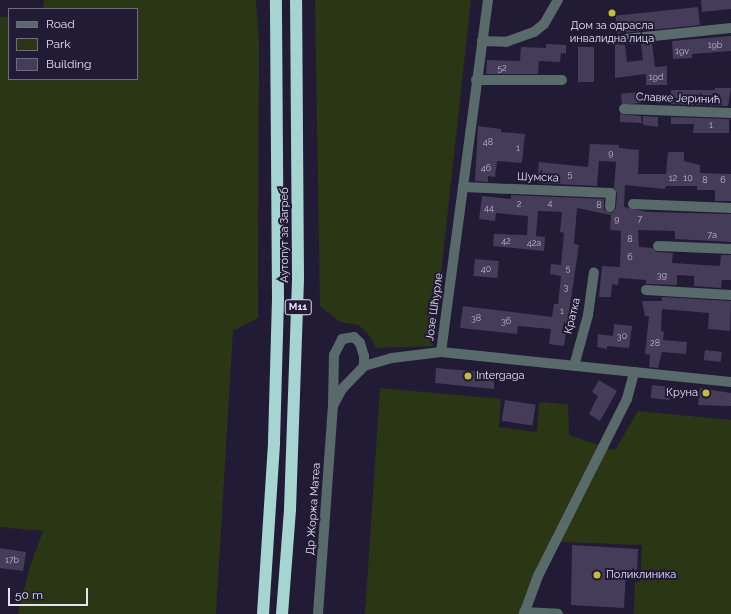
<!DOCTYPE html>
<html>
<head>
<meta charset="utf-8">
<style>
	body { margin:0 }
	#map { position:relative; width:731px; height:614px; overflow:hidden; background:#211b35; font-family:Raleway,sans-serif }
	div>[style] { position:absolute }
	.green>* { inset:0; background:#2b3615 }
	.building>* { inset:0; background:#443c59; transform-origin:0 0 }
	.minor>* { height:10px; margin:-5px; padding:0 5px; transform-origin:5px; border-radius:5px; background:#586a69 }
	.highway>* { height:12px; margin:-6px; padding:0 6px; transform-origin:6px; border-radius:6px; background:#a5d4d1 }
	.dots>* { width:11px; height:11px; translate:-50% -50%; box-sizing:border-box; border:2px solid #211b35; border-radius:50% }
	span { translate:-50% -50%; white-space:nowrap; text-align:center; line-height:1.15; -webkit-text-stroke:4px #211b35; paint-order:stroke }
	.number-label { font-size:9px; color:#bcb8cc }
	.number-label span { -webkit-text-stroke-width:0 }
	.shield-label span { padding:1px 3px; background:#211b35; border:1px solid; border-radius:3px; -webkit-text-stroke-width:0 }
	.shield-label { font-size:10px; color:#e4e1f3; font-weight:700 }
	.poi-label { font-size:11px; color:#e4e1f3 }
	.left { translate:0 -50%; text-align:left }
	.right { translate:-100% -50%; text-align:right }
	.street-label { font-size:11px; color:#e4e1f3 }
	.legend { position:absolute; left:8px; top:8px; width:130px; height:72px; box-sizing:border-box; background:#211b35; border:1px solid #6f6a81; margin:0; padding:5px 7px; list-style:none; font-size:12px; color:#e4e1f3 }
	.legend li { display:flex; align-items:center; gap:8px; height:20px }
	.legend b { width:20px; border:1px solid #6f6a81 }
	.scale { position:absolute; left:8px; top:588px; width:80px; height:18px; box-sizing:border-box; border:2px solid #e4e1f3; border-top:0; padding-left:5px; font-size:12px; line-height:14px; white-space:nowrap; color:#e4e1f3; -webkit-text-stroke:3px #211b35; paint-order:stroke }
</style>
</head>
<body>
<div id="map">
	<div class="green">
		<i style="clip-path:polygon(44px 0,256px 0,259px 42px,258px 318px,233px 331px,216px 614px,18px 614px,29px 569px,43px 531px,0 527px,0 17px,9px 17px,9px 79px,137px 79px,137px 9px,43px 9px)"></i>
		<i style="clip-path:polygon(315px 0,471px 0,433px 346px,376px 348px,369px 335px,359px 325px,340px 322px,320px 306px)"></i>
		<i style="clip-path:polygon(380px 388px,501px 399px,499px 427px,537px 432px,539px 402px,568px 404px,569px 435px,601px 446px,519px 614px,365px 614px)"></i>
		<i style="clip-path:polygon(638px 411px,731px 420px,731px 614px,634px 614px,635px 582px,640px 582px,642px 545px,558px 542px,605px 448px,615px 450px)"></i>
	</div>
	<div class="building">
		<i style="clip-path:polygon(701px 0,731px 0,731px 9px,702px 12px)"></i>
		<i style="left:698px;top:7px;width:18px;height:83px;rotate:84deg"></i>
		<i style="clip-path:polygon(731px 36px,731px 51px,692px 54px,692px 58px,673px 59px,672px 41px)"></i>
		<i style="clip-path:polygon(652px 43px,655px 67px,667px 66px,667px 85px,646px 85px,646px 74px,615px 78px,615px 44px,625px 45px,627px 62px,643px 60px,641px 44px)"></i>
		<i style="clip-path:polygon(546px 44px,566px 45px,566px 54px,561px 53px,560px 62px,539px 61px,538px 74px,486px 74px,487px 60px,520px 61px,521px 47px,546px 48px)"></i>
		<i style="left:578px;top:47px;width:16px;height:35px"></i>
		<i style="clip-path:polygon(715px 88px,731px 88px,728px 106px,671px 104px,671px 90px,715px 90px)"></i>
		<i style="left:640px;top:92px;width:11px;height:19px;rotate:85deg"></i>
		<i style="clip-path:polygon(620px 114px,641px 116px,642px 123px,620px 122px)"></i>
		<i style="clip-path:polygon(643px 116px,658px 117px,658px 127px,643px 125px)"></i>
		<i style="clip-path:polygon(671px 117px,729px 119px,729px 133px,693px 133px,694px 124px,671px 124px)"></i>
		<i style="clip-path:polygon(478px 126px,501px 129px,501px 132px,525px 134px,522px 163px,497px 161px,495px 177px,488px 176px,488px 182px,475px 181px)"></i>
		<i style="clip-path:polygon(590px 144px,619px 145px,619px 148px,639px 150px,638px 174px,666px 174px,668px 152px,684px 152px,684px 161px,700px 165px,700px 173px,731px 174px,731px 201px,715px 201px,715px 190px,697px 190px,697px 186px,666px 186px,665px 189px,625px 185px,624px 207px,648px 212px,731px 214px,731px 242px,675px 239px,675px 231px,638px 230px,639px 247px,652px 248px,657px 252px,673px 253px,672px 263px,720px 266px,721px 255px,731px 255px,731px 280px,722px 280px,721px 288px,694px 286px,694px 276px,677px 275px,677px 285px,646px 284px,646px 280px,619px 278px,618px 285px,612px 284px,611px 297px,599px 297px,602px 266px,620px 267px,621px 231px,610px 230px,611px 215px,577px 208px,574px 244px,579px 245px,564px 346px,549px 344px,551px 329px,518px 326px,517px 334px,460px 328px,463px 306px,552px 317px,554px 304px,558px 304px,561px 276px,550px 274px,551px 264px,561px 265px,564px 233px,560px 232px,562px 212px,538px 211px,536px 236px,545px 237px,544px 251px,493px 246px,494px 234px,527px 235px,528px 216px,496px 213px,495px 221px,479px 219px,482px 196px,511px 199px,511px 195px,604px 199px,604px 210px,612px 213px,616px 208px,617px 193px,614px 187px,616px 162px,599px 161px,597px 186px,537px 183px,539px 162px,588px 167px)"></i>
		<i style="left:475px;top:259px;width:24px;height:17px;rotate:5deg"></i>
		<i style="clip-path:polygon(662px 297px,731px 301px,730px 331px,708px 329px,709px 313px,662px 309px,661px 331px,664px 332px,663px 340px,687px 342px,686px 354px,662px 352px,658px 368px,649px 367px,650px 355px,645px 354px,649px 316px,645px 316px,642px 301px,662px 301px)"></i>
		<i style="clip-path:polygon(614px 324px,632px 326px,629px 348px,607px 346px,607px 349px,597px 347px,598px 334px,613px 336px)"></i>
		<i style="left:705px;top:350px;width:17px;height:10px;rotate:7deg"></i>
		<i style="clip-path:polygon(436px 368px,483px 372px,482px 378px,494px 379px,494px 389px,435px 383px)"></i>
		<i style="clip-path:polygon(599px 380px,617px 391px,600px 421px,589px 414px,598px 396px,592px 392px)"></i>
		<i style="left:652px;top:385px;width:19px;height:13px;rotate:6deg"></i>
		<i style="clip-path:polygon(700px 388px,731px 393px,731px 406px,698px 405px)"></i>
		<i style="left:505px;top:400px;width:31px;height:21px;rotate:9deg"></i>
		<i style="clip-path:polygon(572px 545px,638px 549px,637px 573px,626px 572px,624px 608px,571px 605px)"></i>
		<i style="clip-path:polygon(0 548px,26px 552px,23px 571px,0 568px)"></i>
	</div>
	<div class="minor">
		<i style="left:625px;top:39px;width:107px;rotate:-5.9deg"></i>
		<i style="left:482px;top:41px;width:24px;rotate:2deg"></i>
		<i style="left:506px;top:42px;width:30px;rotate:-20deg"></i>
		<i style="left:534px;top:32px;width:13px;rotate:-39deg"></i>
		<i style="left:544px;top:24px;width:28px;rotate:-60deg"></i>
		<i style="left:476px;top:80px;width:86px"></i>
		<i style="left:624px;top:109px;width:107px;rotate:2.1deg"></i>
		<i style="left:463px;top:187px;width:148px;rotate:2.3deg"></i>
		<i style="left:611px;top:193px;width:14px;rotate:94deg"></i>
		<i style="left:633px;top:204px;width:98px;rotate:2.3deg"></i>
		<i style="left:658px;top:246px;width:73px;rotate:2.4deg"></i>
		<i style="left:646px;top:290px;width:85px;rotate:3.4deg"></i>
		<i style="left:441px;top:352px;width:355px;rotate:-82.4deg"></i>
		<i style="left:574px;top:366px;width:53px;rotate:-74.6deg"></i>
		<i style="left:588px;top:315px;width:43px;rotate:-82.1deg"></i>
		<i style="left:333px;top:406px;width:19px;rotate:-62deg"></i>
		<i style="left:342px;top:389px;width:32px;rotate:-46deg"></i>
		<i style="left:364px;top:366px;width:29px;rotate:-16deg"></i>
		<i style="left:392px;top:358px;width:49px;rotate:-7deg"></i>
		<i style="left:441px;top:352px;width:292px;rotate:5.9deg"></i>
		<i style="left:524px;top:612px;width:34px;rotate:3deg"></i>
		<i style="left:318px;top:614px;width:209px;rotate:-85.9deg"></i>
		<i style="left:333px;top:406px;width:51px;rotate:-88.9deg"></i>
		<i style="left:334px;top:355px;width:18px;rotate:-63deg"></i>
		<i style="left:342px;top:339px;width:12px;rotate:-9deg"></i>
		<i style="left:354px;top:337px;width:8px;rotate:45deg"></i>
		<i style="left:360px;top:343px;width:14px;rotate:73deg"></i>
		<i style="left:364px;top:356px;width:10px;rotate:90deg"></i>
		<i style="left:524px;top:614px;width:40px;rotate:-69.8deg"></i>
		<i style="left:538px;top:576px;width:198px;rotate:-63.3deg"></i>
		<i style="left:627px;top:399px;width:28px;rotate:-75deg"></i>
	</div>
	<div class="highway">
		<i style="left:263px;top:614px;width:172px;rotate:-86.3deg"></i>
		<i style="left:274px;top:442px;width:143px;rotate:-88.4deg"></i>
		<i style="left:278px;top:299px;width:299px;rotate:-90.4deg"></i>
		<i style="left:282px;top:614px;width:105px;rotate:-85.6deg"></i>
		<i style="left:290px;top:509px;width:231px;rotate:-88deg"></i>
		<i style="left:298px;top:278px;width:278px;rotate:-90.4deg"></i>
	</div>
	<div class="dots">
		<i style="left:612px;top:13px;background:#c5bc3d"></i>
		<i style="left:468px;top:376px;background:#c5bc3d"></i>
		<i style="left:706px;top:393px;background:#c5bc3d"></i>
		<i style="left:597px;top:575px;background:#c5bc3d"></i>
	</div>
	<div class="number-label">
		<span style="left:715px;top:45px">19b</span>
		<span style="left:682px;top:51px">19v</span>
		<span style="left:502px;top:68px">52</span>
		<span style="left:656px;top:77px">19d</span>
		<span style="left:711px;top:125px">1</span>
		<span style="left:488px;top:142px">48</span>
		<span style="left:518px;top:148px">1</span>
		<span style="left:611px;top:153px">9</span>
		<span style="left:486px;top:168px">46</span>
		<span style="left:570px;top:174px">5</span>
		<span style="left:673px;top:178px">12</span>
		<span style="left:688px;top:178px">10</span>
		<span style="left:705px;top:180px">8</span>
		<span style="left:723px;top:180px">6</span>
		<span style="left:550px;top:203px">4</span>
		<span style="left:519px;top:204px">2</span>
		<span style="left:599px;top:205px">8</span>
		<span style="left:489px;top:208px">44</span>
		<span style="left:617px;top:219px">9</span>
		<span style="left:640px;top:219px">7</span>
		<span style="left:712px;top:235px">7a</span>
		<span style="left:630px;top:239px">8</span>
		<span style="left:506px;top:241px">42</span>
		<span style="left:534px;top:243px">42a</span>
		<span style="left:630px;top:257px">6</span>
		<span style="left:568px;top:268px">5</span>
		<span style="left:486px;top:269px">40</span>
		<span style="left:662px;top:275px">3g</span>
		<span style="left:566px;top:287px">3</span>
		<span style="left:562px;top:311px">1</span>
		<span style="left:476px;top:318px">38</span>
		<span style="left:506px;top:321px">36</span>
		<span style="left:622px;top:336px">30</span>
		<span style="left:655px;top:343px">28</span>
		<span style="left:12px;top:560px">17b</span>
	</div>
	<div class="shield-label">
		<span style="left:298px;top:307px">M11</span>
	</div>
	<div class="poi-label">
		<span style="left:612px;top:33px">Дом за одрасла<br>инвалидна лица</span>
		<span class="left" style="left:476px;top:376px">Intergaga</span>
		<span class="right" style="left:698px;top:393px">Круна</span>
		<span class="left" style="left:606px;top:575px">Поликлиника</span>
	</div>
	<div class="street-label">
		<span style="left:678px;top:99px;rotate:2deg">Славке Јеринић</span>
		<span style="left:538px;top:178px;rotate:2deg">Шумска</span>
		<span style="left:285px;top:235px;rotate:-90deg">Аутопут за Загреб</span>
		<span style="left:435px;top:307px;rotate:-82deg">Јозе Шћурле</span>
		<span style="left:573px;top:316px;rotate:-76deg">Кратка</span>
		<span style="left:314px;top:509px;rotate:-86deg">Др Жоржа Матеа</span>
	</div>
	<ul class="legend">
	<li><b style="height:5px;background:#586a69"></b>Road</li>
	<li><b style="height:11px;background:#2b3615"></b>Park</li>
	<li><b style="height:11px;background:#443c59"></b>Building</li>
	</ul>
	<div class="scale">50 m</div>
</div>
</body>
</html>
